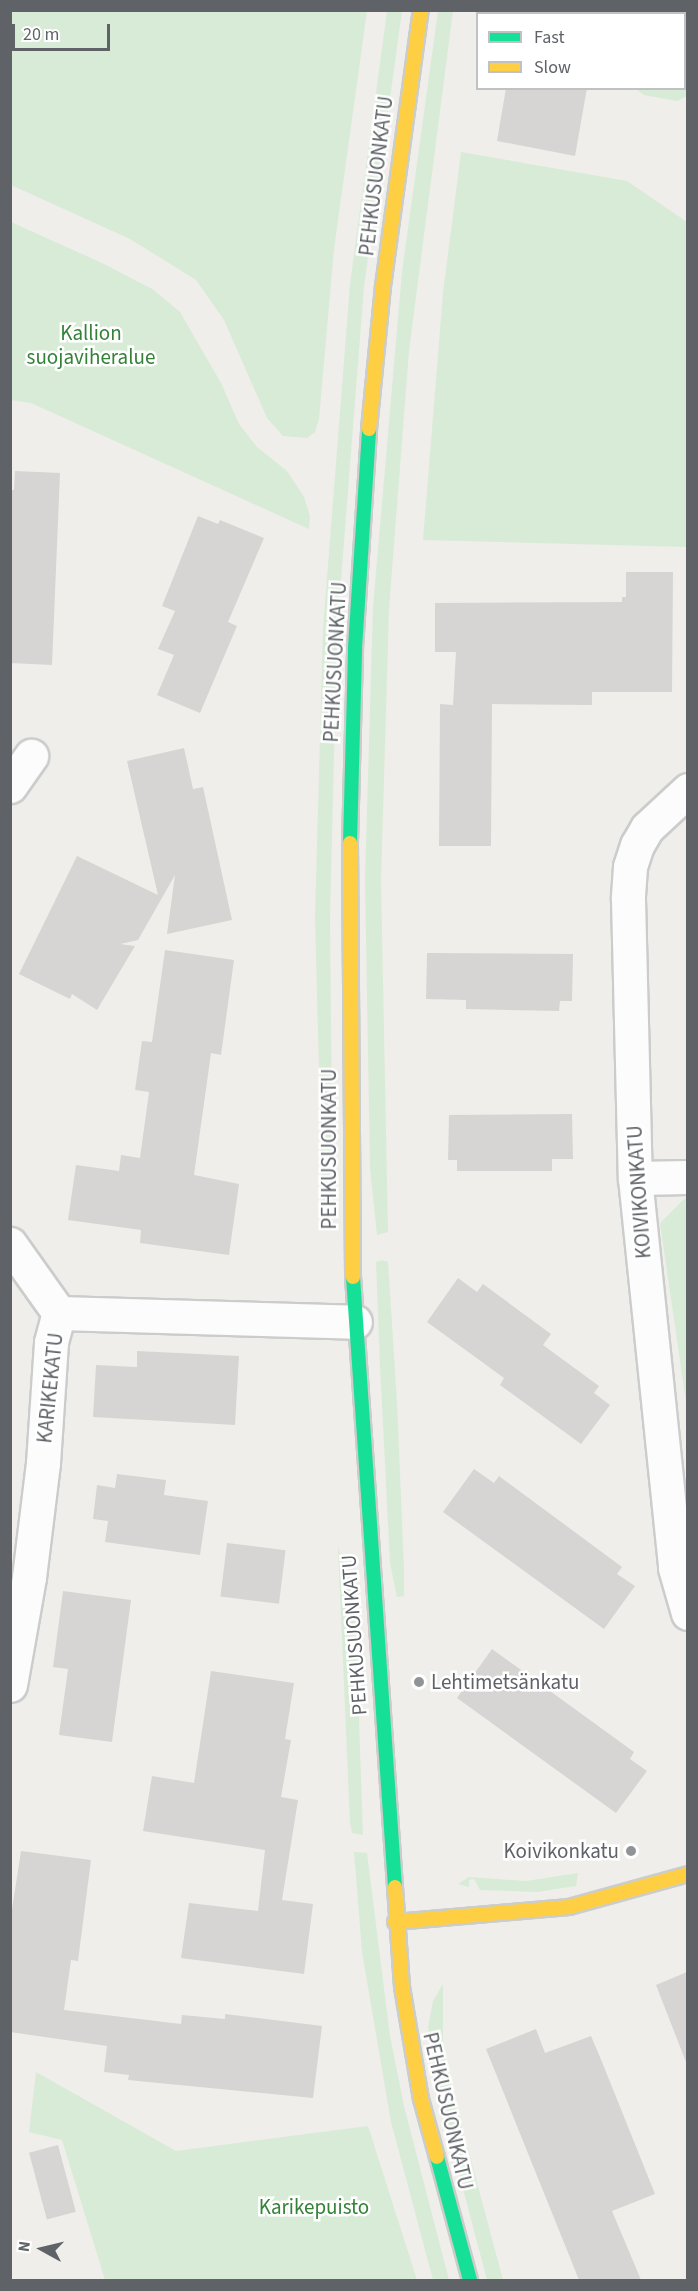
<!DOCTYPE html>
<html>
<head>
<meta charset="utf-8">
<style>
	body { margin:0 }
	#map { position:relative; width:698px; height:2291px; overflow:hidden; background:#efeeea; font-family:"Source Sans 3",sans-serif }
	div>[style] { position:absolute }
	.green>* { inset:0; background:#d8ebd6 }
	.building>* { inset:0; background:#d6d5d3; transform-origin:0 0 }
	.roads { filter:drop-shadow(2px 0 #cbcccc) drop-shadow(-2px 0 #cbcccc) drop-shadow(0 2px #cbcccc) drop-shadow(0 -2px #cbcccc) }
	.street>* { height:33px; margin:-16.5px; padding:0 16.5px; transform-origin:16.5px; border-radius:16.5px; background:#fdfcfc }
	.fast>* { height:14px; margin:-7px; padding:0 7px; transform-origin:7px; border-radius:7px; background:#16e098 }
	.slow>* { height:14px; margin:-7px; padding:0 7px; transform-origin:7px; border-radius:7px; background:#ffcf43 }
	.dots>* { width:16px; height:16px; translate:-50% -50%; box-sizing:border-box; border:3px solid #fff; border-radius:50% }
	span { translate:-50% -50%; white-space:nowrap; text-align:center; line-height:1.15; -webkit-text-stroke:5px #fff; paint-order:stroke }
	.street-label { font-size:21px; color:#5f6368 }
	.park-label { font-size:21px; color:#348238 }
	.poi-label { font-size:21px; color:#5f6368 }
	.left { translate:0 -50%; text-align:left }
	.right { translate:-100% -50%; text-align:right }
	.frame { position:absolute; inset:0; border:12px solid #5f6368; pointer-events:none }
	.legend { position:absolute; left:476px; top:12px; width:210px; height:78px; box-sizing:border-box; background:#fff; border:2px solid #bfc1c3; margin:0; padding:8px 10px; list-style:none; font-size:18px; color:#5f6368 }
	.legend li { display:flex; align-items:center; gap:12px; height:30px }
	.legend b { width:30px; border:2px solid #bfc1c3 }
	.north { position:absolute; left:12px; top:2219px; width:60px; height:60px; -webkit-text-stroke:4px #fff; paint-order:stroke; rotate:278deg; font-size:16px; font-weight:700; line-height:24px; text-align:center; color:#5f6368 }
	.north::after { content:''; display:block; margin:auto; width:21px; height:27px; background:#5f6368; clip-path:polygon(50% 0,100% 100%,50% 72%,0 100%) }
	.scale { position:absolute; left:12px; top:24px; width:98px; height:27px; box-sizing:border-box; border:3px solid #5f6368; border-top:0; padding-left:8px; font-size:18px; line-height:21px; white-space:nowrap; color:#5f6368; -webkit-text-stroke:4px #fff; paint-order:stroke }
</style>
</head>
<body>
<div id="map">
	<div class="green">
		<i style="clip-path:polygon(11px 10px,367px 11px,334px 249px,319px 419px,315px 432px,307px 438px,283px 436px,267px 418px,224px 320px,196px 280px,130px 239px,11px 185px)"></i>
		<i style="clip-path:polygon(387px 11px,402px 11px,364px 287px,337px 631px,330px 919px,332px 1121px,328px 1220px,323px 1221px,315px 918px,323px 629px,350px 284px)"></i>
		<i style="clip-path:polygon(438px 11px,453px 11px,409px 351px,389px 609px,381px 881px,388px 1232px,377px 1235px,370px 1168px,365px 879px,373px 607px,402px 272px)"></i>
		<i style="clip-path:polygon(685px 29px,687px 96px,677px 101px,644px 95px,636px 89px,684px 88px)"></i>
		<i style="clip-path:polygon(461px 152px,627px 181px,687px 222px,687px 547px,423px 540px,443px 293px)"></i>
		<i style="clip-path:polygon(11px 222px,102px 263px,154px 290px,180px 312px,221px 383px,239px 424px,257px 447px,287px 471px,304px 497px,310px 516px,309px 529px,31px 403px,11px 400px)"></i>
		<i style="clip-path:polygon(684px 1199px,688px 1199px,687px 1409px,660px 1223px)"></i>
		<i style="clip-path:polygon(382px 1260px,388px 1262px,397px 1401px,404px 1569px,404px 1596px,397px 1597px,390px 1563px,380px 1366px,376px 1262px)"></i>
		<i style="clip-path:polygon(338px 1546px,355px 1606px,363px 1835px,352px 1833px,350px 1823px)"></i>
		<i style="clip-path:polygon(354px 1852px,367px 1853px,390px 2036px,404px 2106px,449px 2280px,433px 2280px,391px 2122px,362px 1952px)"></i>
		<i style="clip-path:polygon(578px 1873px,576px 1886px,537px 1892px,480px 1890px,474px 1879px,469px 1880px,469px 1887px,458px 1884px,469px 1877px,526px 1881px)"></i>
		<i style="clip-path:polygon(443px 1984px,443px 2040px,451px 2085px,503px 2280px,487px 2280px,437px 2090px,428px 2027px,433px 2001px)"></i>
		<i style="clip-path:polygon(36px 2072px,176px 2151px,368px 2126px,417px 2280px,105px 2280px,62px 2140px,29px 2132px)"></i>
	</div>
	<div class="building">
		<i style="clip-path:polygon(506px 88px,587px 88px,575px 156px,497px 141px)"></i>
		<i style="clip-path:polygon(15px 471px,60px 473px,52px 665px,10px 663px,10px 490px,14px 490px)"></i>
		<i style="clip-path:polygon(198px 516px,218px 524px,220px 520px,264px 538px,228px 622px,237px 626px,200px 713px,157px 695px,174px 655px,158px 649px,175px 611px,162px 606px)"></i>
		<i style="clip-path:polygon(626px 572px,673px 572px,672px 692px,592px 692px,592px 705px,492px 704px,491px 846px,439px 846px,440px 704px,453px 705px,456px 652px,435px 652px,435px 603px,622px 602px,622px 597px,626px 597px)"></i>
		<i style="clip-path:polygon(184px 748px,193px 789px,203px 787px,232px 920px,167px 934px,175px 875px,138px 940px,120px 944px,135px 946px,97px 1010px,72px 994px,70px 999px,19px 974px,77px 856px,158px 895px,127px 761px)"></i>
		<i style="clip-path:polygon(165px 950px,234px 960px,221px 1055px,211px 1053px,194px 1175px,239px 1184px,229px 1255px,140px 1243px,141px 1230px,68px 1220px,76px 1165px,119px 1171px,121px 1155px,140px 1158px,149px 1092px,135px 1090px,142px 1041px,152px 1042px)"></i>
		<i style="clip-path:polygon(427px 953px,573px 954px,572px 1001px,560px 1001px,559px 1011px,466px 1009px,466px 1000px,426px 999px)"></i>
		<i style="clip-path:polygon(572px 1114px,573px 1159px,552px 1159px,552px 1171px,457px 1171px,457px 1160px,448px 1160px,449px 1115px)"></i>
		<i style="clip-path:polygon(458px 1278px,477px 1292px,483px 1284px,551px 1334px,543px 1345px,599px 1386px,594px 1393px,610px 1405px,581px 1444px,500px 1385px,504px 1378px,427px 1322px)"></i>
		<i style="clip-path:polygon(137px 1351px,239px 1356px,235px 1425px,93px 1417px,96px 1365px,137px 1367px)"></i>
		<i style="clip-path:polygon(474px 1469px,494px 1483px,499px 1476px,622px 1567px,617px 1574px,635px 1586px,604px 1629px,443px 1512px)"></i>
		<i style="clip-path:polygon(117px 1474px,166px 1480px,164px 1495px,208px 1501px,200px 1555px,105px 1542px,108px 1521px,93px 1519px,97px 1485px,115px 1488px)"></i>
		<i style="left:227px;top:1543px;width:59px;height:54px;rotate:7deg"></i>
		<i style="clip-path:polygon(63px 1591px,131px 1600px,112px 1742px,59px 1735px,68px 1669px,53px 1667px)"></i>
		<i style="clip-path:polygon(492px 1649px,634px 1752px,630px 1759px,647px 1771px,616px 1813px,457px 1698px)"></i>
		<i style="clip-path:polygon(211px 1671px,294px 1683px,285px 1739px,291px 1740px,281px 1797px,298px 1800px,282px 1900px,313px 1904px,304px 1974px,181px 1958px,189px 1903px,258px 1911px,265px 1850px,143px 1831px,152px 1776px,194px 1783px)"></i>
		<i style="clip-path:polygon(21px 1851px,91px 1860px,78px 1961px,71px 1960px,64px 2010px,181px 2024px,182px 2015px,225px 2019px,225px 2014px,322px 2026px,313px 2098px,128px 2080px,129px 2075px,104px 2072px,107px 2046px,10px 2032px,10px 1922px)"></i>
		<i style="clip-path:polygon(687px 1972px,687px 2062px,686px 2062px,656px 1985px)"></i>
		<i style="clip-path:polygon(536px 2029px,545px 2053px,591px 2036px,600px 2057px,655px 2194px,612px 2211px,641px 2280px,579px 2280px,486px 2049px)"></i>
		<i style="left:58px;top:2145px;width:69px;height:30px;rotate:75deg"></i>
	</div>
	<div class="roads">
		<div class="street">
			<i style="left:10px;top:786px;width:37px;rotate:-55deg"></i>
			<i style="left:688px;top:790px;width:56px;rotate:137.2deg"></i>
			<i style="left:647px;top:828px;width:20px;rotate:120deg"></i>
			<i style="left:637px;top:845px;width:23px;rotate:108deg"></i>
			<i style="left:630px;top:867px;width:32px;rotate:94deg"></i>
			<i style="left:628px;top:899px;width:279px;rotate:88.6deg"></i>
			<i style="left:635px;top:1178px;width:392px;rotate:84.1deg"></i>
			<i style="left:675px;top:1568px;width:47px;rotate:73.9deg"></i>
			<i style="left:635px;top:1178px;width:53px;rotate:-1.1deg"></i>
			<i style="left:10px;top:1244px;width:85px;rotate:54.6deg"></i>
			<i style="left:10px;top:1685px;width:110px;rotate:-80deg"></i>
			<i style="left:29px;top:1577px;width:115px;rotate:-83deg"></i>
			<i style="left:43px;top:1463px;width:121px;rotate:-86.2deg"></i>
			<i style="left:51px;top:1342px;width:30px;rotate:-75deg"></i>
			<i style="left:59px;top:1313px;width:296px;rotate:1.7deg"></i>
		</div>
		<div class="fast">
			<i style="left:350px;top:843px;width:195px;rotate:-88.5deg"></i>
			<i style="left:355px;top:648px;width:219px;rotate:-86.3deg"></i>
			<i style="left:353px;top:1277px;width:611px;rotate:86.06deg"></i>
			<i style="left:437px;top:2157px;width:127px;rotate:75deg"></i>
		</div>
		<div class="slow">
			<i style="left:369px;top:429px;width:144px;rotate:-84.4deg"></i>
			<i style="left:383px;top:286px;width:279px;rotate:-82.2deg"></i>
			<i style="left:350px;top:843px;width:434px;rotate:89.6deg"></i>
			<i style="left:395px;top:1887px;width:100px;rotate:86deg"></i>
			<i style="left:402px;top:1987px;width:114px;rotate:80.4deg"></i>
			<i style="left:421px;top:2099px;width:60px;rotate:74.6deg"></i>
			<i style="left:395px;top:1922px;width:175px;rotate:-4.9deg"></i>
			<i style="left:569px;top:1907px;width:123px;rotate:-15.5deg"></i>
		</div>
	</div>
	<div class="dots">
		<i style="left:419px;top:1682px;background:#919496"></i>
		<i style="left:631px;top:1851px;background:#919496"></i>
	</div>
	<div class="street-label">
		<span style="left:376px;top:176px;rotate:-83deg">PEHKUSUONKATU</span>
		<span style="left:335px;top:662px;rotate:-87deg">PEHKUSUONKATU</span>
		<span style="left:329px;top:1149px;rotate:-90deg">PEHKUSUONKATU</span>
		<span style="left:639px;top:1192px;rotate:-94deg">KOIVIKONKATU</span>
		<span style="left:50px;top:1388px;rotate:-84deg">KARIKEKATU</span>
		<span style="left:354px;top:1635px;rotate:-94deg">PEHKUSUONKATU</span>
		<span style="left:448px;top:2111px;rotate:77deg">PEHKUSUONKATU</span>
	</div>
	<div class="park-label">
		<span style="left:91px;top:345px">Kallion<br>suojaviheralue</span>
		<span style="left:314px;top:2207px">Karikepuisto</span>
	</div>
	<div class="poi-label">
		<span class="left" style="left:431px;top:1682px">Lehtimetsänkatu</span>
		<span class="right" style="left:619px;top:1851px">Koivikonkatu</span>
	</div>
	<div class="frame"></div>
	<ul class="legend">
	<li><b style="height:8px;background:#16e098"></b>Fast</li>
	<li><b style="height:8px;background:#ffcf43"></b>Slow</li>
	</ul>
	<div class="north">N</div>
	<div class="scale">20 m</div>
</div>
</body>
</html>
